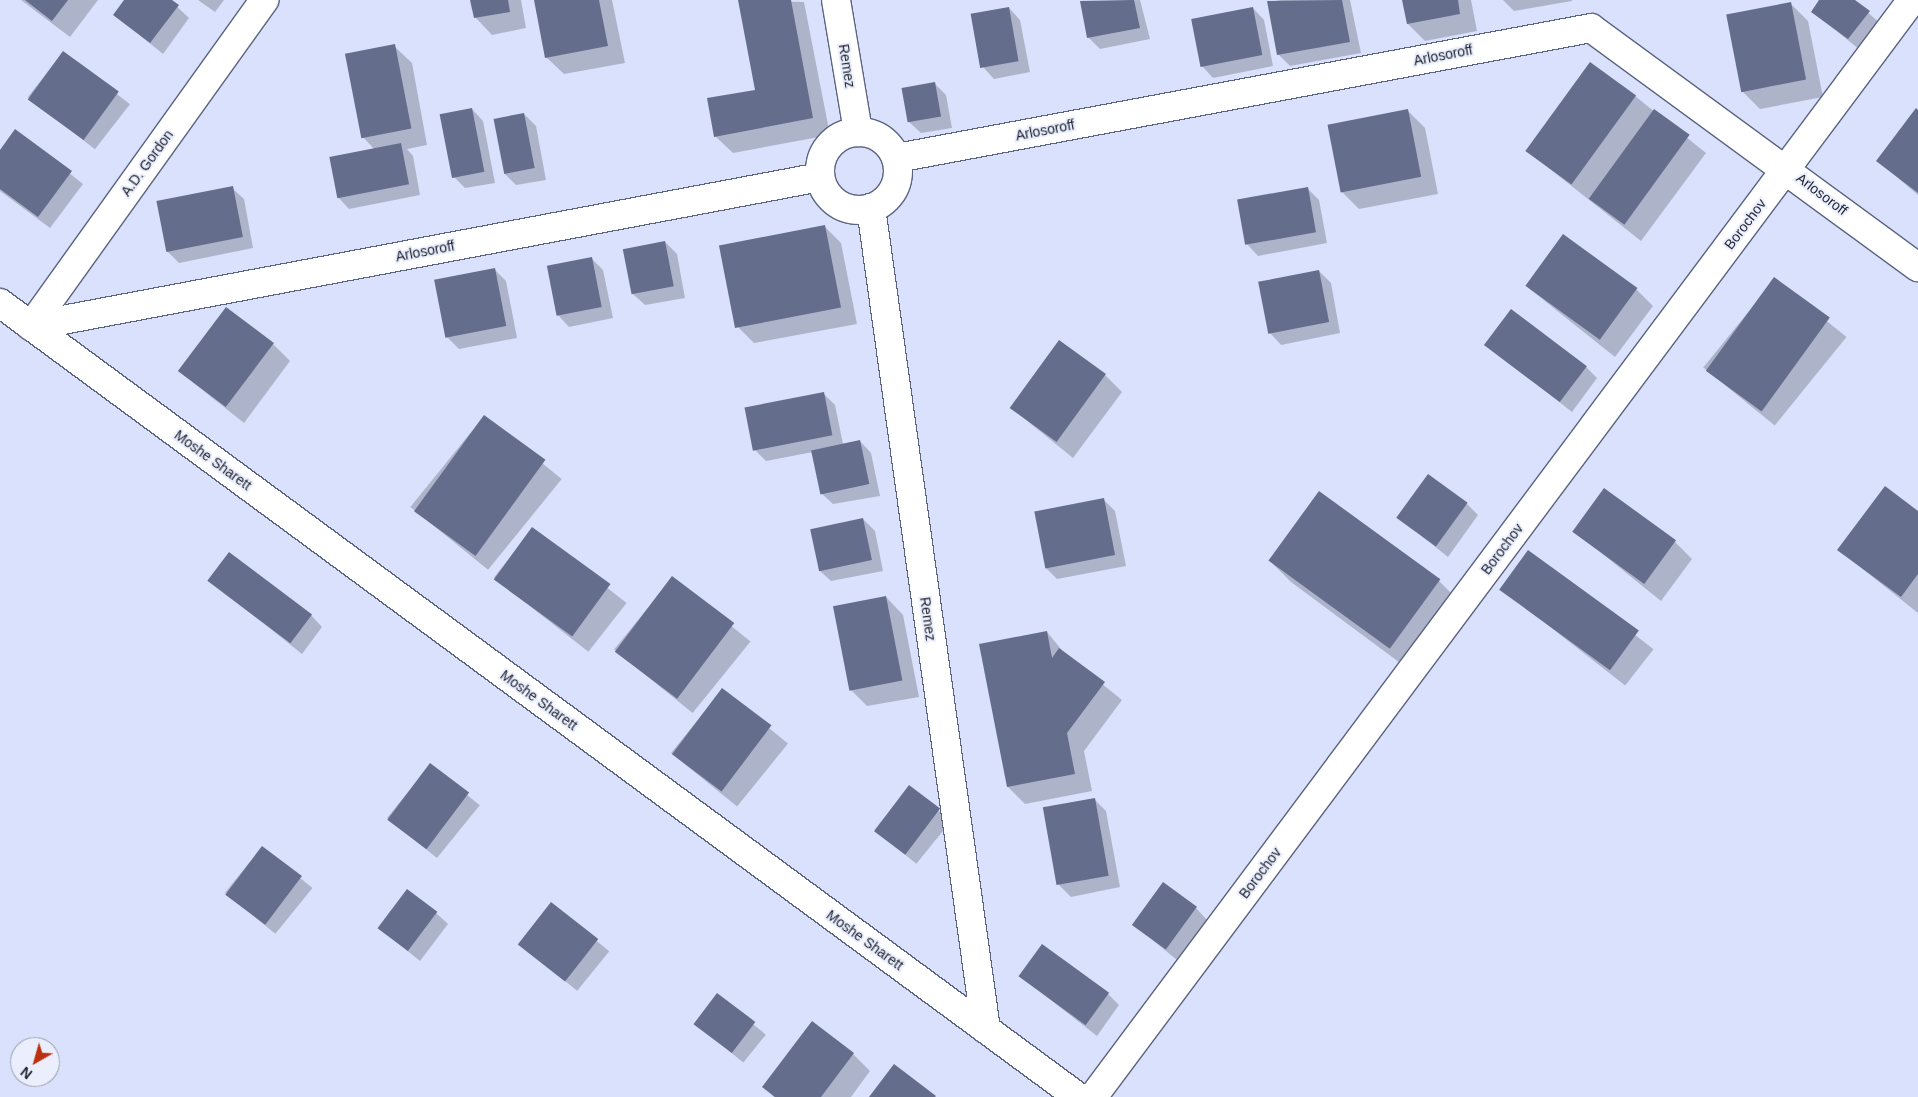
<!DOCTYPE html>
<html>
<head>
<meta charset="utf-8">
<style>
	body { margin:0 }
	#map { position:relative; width:1918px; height:1097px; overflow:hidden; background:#d9e1fd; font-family:Arial,sans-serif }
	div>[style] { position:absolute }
	.shadow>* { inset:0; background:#0003; transform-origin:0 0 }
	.building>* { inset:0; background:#646d8b; transform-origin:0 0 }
	.roads { filter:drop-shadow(1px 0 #5b6481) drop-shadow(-1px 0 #5b6481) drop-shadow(0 1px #5b6481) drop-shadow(0 -1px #5b6481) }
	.street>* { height:28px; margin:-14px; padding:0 14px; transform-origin:14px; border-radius:14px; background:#fff }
	.street>.ring { margin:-14px; padding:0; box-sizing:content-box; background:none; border:28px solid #fff; border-radius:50% }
	.secondary>* { height:28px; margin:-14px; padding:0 14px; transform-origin:14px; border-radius:14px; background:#fff }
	span { translate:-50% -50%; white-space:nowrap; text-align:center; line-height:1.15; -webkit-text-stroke:4px #ebeffd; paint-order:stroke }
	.street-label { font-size:14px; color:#202430 }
	.north { position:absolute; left:10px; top:1037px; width:50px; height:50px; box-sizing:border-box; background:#ebeffd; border:1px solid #9a9eab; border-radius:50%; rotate:218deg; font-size:14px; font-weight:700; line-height:20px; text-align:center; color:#202430 }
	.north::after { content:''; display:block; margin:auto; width:18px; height:22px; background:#bb300e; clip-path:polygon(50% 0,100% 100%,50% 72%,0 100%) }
</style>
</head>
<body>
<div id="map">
	<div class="shadow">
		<i style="clip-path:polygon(21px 0,98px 0,70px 37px)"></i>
		<i style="clip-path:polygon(126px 0,170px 0,189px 18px,163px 54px,115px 15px)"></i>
		<i style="clip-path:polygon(198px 0,224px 0,215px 12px)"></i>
		<i style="clip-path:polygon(472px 0,521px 0,526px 28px,492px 35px,475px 17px)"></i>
		<i style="clip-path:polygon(535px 0,612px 0,625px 63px,564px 74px,546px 57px)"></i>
		<i style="clip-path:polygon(740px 0,804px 2px,830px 135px,733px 153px,715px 136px,757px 91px)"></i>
		<i style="clip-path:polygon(1140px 0,1150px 39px,1100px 49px,1088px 37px,1081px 2px)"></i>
		<i style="clip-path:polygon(1281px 0,1350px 0,1361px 53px,1290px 66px,1278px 54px,1268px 2px)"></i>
		<i style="clip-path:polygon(1403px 0,1471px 0,1477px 31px,1425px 41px,1408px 24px)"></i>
		<i style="clip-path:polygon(1503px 0,1572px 0,1572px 1px,1514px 11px)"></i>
		<i style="clip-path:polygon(1821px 0,1853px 0,1880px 23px,1860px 50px,1812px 11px)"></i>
		<i style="clip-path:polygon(1791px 4px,1808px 21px,1823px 97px,1760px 109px,1743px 92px)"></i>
		<i style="clip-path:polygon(1009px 8px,1020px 20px,1030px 72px,994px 79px,983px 67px)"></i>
		<i style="clip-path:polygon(1253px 8px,1264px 20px,1273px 66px,1213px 78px,1202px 66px)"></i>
		<i style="clip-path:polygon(394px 46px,412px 63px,427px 145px,407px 149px,413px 156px,420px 195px,349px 209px,338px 197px,374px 149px,363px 137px)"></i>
		<i style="left:63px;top:52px;width:85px;height:57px;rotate:38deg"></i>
		<i style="clip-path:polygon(934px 83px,946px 95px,952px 128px,921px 133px,909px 122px,903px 89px)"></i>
		<i style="clip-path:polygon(1635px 96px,1706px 153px,1641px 241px,1526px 150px)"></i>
		<i style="clip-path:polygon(472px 109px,483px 121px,495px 183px,465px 188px,454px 177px)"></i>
		<i style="clip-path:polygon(1408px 111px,1425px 128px,1438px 194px,1359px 209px,1342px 192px)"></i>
		<i style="clip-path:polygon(1918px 111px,1918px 195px,1878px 161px)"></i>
		<i style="clip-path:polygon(524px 114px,536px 126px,546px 180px,516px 185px,505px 174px)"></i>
		<i style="clip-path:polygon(16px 131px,83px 184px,50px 228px,0 191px,0 152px)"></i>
		<i style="clip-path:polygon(232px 188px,244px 199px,253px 248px,179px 263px,167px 251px)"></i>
		<i style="clip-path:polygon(1307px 188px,1319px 200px,1327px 243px,1258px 256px,1247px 244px)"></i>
		<i style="clip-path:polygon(824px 226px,841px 243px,857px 324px,754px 343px,737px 326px)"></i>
		<i style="clip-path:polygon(665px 242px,677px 254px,685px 298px,645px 305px,633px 294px)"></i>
		<i style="clip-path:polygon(592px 259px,603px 270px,613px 318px,569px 327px,558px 315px)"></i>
		<i style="clip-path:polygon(495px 270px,506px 281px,517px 338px,459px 349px,447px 337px)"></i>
		<i style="clip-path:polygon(1319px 271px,1331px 283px,1340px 333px,1281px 345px,1270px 333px)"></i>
		<i style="left:1775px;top:279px;width:92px;height:114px;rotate:39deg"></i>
		<i style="clip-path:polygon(1526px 286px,1636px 289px,1653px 306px,1615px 357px)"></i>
		<i style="clip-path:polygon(273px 344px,290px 361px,244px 423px,180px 372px)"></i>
		<i style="clip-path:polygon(1486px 345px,1586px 367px,1597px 378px,1572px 412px)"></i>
		<i style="clip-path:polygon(1105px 375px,1122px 392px,1073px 458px,1010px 407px)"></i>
		<i style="clip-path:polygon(823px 393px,835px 405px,843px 444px,860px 441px,871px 453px,880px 496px,833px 504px,821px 493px,813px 452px,766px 461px,754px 449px)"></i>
		<i style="left:484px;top:416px;width:100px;height:117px;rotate:39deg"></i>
		<i style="clip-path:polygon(1319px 492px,1439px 581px,1461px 603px,1411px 671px,1291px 582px,1269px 560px)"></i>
		<i style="clip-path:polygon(1104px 500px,1115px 511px,1126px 566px,1057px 579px,1046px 568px)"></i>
		<i style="clip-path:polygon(1467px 504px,1478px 515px,1448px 557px,1398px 517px)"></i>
		<i style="clip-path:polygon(1918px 512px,1918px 613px,1839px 550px)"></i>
		<i style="clip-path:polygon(863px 519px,875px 531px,883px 571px,831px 581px,819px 570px)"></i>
		<i style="left:532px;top:529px;width:120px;height:62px;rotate:38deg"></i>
		<i style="clip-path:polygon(1574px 531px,1675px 542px,1692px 559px,1661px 601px)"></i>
		<i style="left:1529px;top:552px;width:158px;height:46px;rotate:38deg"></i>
		<i style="left:672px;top:578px;width:101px;height:92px;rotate:39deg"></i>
		<i style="clip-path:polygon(209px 580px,311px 615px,322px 627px,302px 654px)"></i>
		<i style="clip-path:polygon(886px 597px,903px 615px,919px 697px,867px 706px,850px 689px)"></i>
		<i style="clip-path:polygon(1047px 632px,1065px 654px,1122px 700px,1084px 751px,1092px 791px,1025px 804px,1008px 787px)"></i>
		<i style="left:722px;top:690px;width:85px;height:81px;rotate:39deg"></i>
		<i style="left:430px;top:765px;width:64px;height:68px;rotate:39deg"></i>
		<i style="left:909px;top:787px;width:54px;height:55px;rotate:39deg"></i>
		<i style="clip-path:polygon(1094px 799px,1106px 811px,1120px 887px,1071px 897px,1059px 885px)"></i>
		<i style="left:262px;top:847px;width:65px;height:59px;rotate:39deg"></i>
		<i style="left:551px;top:904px;width:75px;height:51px;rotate:39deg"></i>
		<i style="clip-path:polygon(1196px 908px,1207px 920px,1177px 960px,1133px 924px)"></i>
		<i style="clip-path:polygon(436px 913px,448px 924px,420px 961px,379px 928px)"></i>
		<i style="clip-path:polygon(1020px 976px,1108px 994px,1119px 1005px,1097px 1036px)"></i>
		<i style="left:717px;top:995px;width:63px;height:36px;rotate:39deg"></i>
		<i style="clip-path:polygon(853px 1054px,870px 1071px,851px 1097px,774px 1097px,764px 1087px)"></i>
	</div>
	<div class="building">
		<i style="clip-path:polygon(25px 0,68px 0,52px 21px)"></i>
		<i style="clip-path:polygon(124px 0,172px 0,179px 5px,150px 43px,113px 15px)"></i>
		<i style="clip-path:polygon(470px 0,508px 0,510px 12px,474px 18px)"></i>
		<i style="clip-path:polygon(534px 0,599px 0,608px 46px,545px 58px)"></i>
		<i style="clip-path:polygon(738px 0,791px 0,813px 118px,714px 137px,707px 98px,755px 90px)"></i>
		<i style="clip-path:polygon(1134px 0,1140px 28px,1087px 38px,1080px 1px)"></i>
		<i style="clip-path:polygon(1342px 0,1350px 42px,1277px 55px,1267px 1px)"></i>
		<i style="clip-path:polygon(1402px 0,1458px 0,1460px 14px,1407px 24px)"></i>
		<i style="clip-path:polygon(1819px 0,1855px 0,1870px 11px,1848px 39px,1811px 12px)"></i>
		<i style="left:1791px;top:2px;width:79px;height:66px;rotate:79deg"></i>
		<i style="left:1009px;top:7px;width:55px;height:39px;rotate:80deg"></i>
		<i style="left:1253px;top:7px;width:49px;height:63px;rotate:79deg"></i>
		<i style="left:395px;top:44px;width:86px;height:51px;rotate:79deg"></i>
		<i style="left:63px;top:51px;width:69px;height:60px;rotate:36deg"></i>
		<i style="left:1590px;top:62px;width:57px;height:110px;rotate:36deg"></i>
		<i style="left:935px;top:82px;width:35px;height:34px;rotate:80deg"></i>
		<i style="left:472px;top:108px;width:65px;height:33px;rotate:79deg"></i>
		<i style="clip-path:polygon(1916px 108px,1918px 110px,1918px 193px,1876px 161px)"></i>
		<i style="left:1408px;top:109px;width:69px;height:82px;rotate:79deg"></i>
		<i style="left:1654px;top:109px;width:44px;height:111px;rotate:36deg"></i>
		<i style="left:524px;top:113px;width:56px;height:31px;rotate:79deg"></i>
		<i style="clip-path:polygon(15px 129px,72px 171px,38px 217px,0 189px,0 150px)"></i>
		<i style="left:401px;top:143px;width:42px;height:73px;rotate:79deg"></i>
		<i style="left:233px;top:186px;width:52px;height:78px;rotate:79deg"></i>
		<i style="left:1308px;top:187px;width:46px;height:72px;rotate:80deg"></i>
		<i style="left:825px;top:225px;width:84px;height:108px;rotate:79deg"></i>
		<i style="left:1563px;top:234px;width:92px;height:64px;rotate:36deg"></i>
		<i style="left:665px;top:241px;width:46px;height:43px;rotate:79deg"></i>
		<i style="left:592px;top:257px;width:51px;height:46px;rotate:79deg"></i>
		<i style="left:495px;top:268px;width:59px;height:62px;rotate:79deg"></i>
		<i style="left:1319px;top:270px;width:53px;height:62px;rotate:79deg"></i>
		<i style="left:1774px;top:277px;width:69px;height:116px;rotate:36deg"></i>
		<i style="left:226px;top:307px;width:60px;height:80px;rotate:37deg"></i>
		<i style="left:1511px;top:309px;width:95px;height:45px;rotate:37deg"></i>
		<i style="left:1059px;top:340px;width:58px;height:84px;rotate:36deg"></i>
		<i style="left:824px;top:392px;width:44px;height:81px;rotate:79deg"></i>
		<i style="left:484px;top:415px;width:76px;height:119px;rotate:36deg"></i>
		<i style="left:860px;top:440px;width:45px;height:50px;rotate:78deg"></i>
		<i style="left:1428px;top:474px;width:49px;height:54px;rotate:36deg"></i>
		<i style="clip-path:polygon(1885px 486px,1918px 511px,1918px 574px,1901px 597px,1837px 550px)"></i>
		<i style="left:1604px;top:488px;width:89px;height:54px;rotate:36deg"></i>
		<i style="left:1319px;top:491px;width:150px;height:86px;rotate:36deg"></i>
		<i style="left:1104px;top:498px;width:58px;height:71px;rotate:79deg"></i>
		<i style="left:863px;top:518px;width:43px;height:54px;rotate:78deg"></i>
		<i style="left:532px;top:527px;width:97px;height:65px;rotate:36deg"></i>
		<i style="left:1528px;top:550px;width:137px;height:49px;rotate:36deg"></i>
		<i style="left:229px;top:552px;width:104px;height:36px;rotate:37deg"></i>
		<i style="left:672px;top:576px;width:78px;height:95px;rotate:37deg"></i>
		<i style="left:886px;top:596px;width:86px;height:54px;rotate:79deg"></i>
		<i style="clip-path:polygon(1047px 631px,1052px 658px,1059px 648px,1105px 682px,1067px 733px,1075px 774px,1007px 787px,979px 644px)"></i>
		<i style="left:722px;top:688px;width:62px;height:83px;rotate:37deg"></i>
		<i style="left:430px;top:763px;width:49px;height:71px;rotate:37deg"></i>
		<i style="left:909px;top:785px;width:39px;height:58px;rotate:37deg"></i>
		<i style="left:1095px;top:798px;width:79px;height:53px;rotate:80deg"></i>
		<i style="left:262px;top:846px;width:50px;height:61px;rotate:37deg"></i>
		<i style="left:1163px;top:882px;width:42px;height:53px;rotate:36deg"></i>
		<i style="left:407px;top:889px;width:38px;height:49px;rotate:37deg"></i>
		<i style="left:551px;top:902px;width:60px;height:54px;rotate:38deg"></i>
		<i style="left:1042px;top:944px;width:83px;height:40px;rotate:36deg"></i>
		<i style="left:717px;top:993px;width:48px;height:39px;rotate:37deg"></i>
		<i style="clip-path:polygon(812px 1021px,854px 1053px,821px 1097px,775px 1097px,762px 1087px)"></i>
		<i style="clip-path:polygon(894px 1064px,936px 1096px,935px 1097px,869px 1097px)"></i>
	</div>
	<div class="roads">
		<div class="street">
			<i style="left:836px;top:0;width:134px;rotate:80.5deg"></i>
			<i class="ring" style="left:820px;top:132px;width:50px;height:50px"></i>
			<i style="left:897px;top:158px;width:706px;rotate:-10.61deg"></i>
			<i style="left:1591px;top:28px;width:405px;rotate:36.2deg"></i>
			<i style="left:871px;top:208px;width:829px;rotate:82.03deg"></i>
			<i style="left:31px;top:326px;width:803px;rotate:-10.69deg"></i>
			<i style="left:31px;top:326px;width:401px;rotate:-54.4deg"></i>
			<i style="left:1093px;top:1097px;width:1369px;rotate:-53.26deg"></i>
		</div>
		<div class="secondary">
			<i style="left:0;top:303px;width:1339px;rotate:36.37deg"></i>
		</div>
	</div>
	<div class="street-label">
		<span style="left:1443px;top:55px;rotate:-11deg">Arlosoroff</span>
		<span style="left:847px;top:66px;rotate:81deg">Remez</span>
		<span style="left:1045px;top:130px;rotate:-11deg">Arlosoroff</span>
		<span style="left:147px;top:163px;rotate:-54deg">A.D. Gordon</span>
		<span style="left:1822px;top:194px;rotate:37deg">Arlosoroff</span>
		<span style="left:1745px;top:224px;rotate:-53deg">Borochov</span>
		<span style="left:425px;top:251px;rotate:-11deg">Arlosoroff</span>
		<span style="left:213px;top:460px;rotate:36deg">Moshe Sharett</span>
		<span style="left:1502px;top:549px;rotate:-53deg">Borochov</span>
		<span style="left:928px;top:619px;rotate:82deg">Remez</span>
		<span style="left:539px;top:700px;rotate:36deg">Moshe Sharett</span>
		<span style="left:1260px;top:873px;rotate:-53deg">Borochov</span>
		<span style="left:865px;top:940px;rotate:36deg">Moshe Sharett</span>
	</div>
	<div class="north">N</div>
</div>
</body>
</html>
